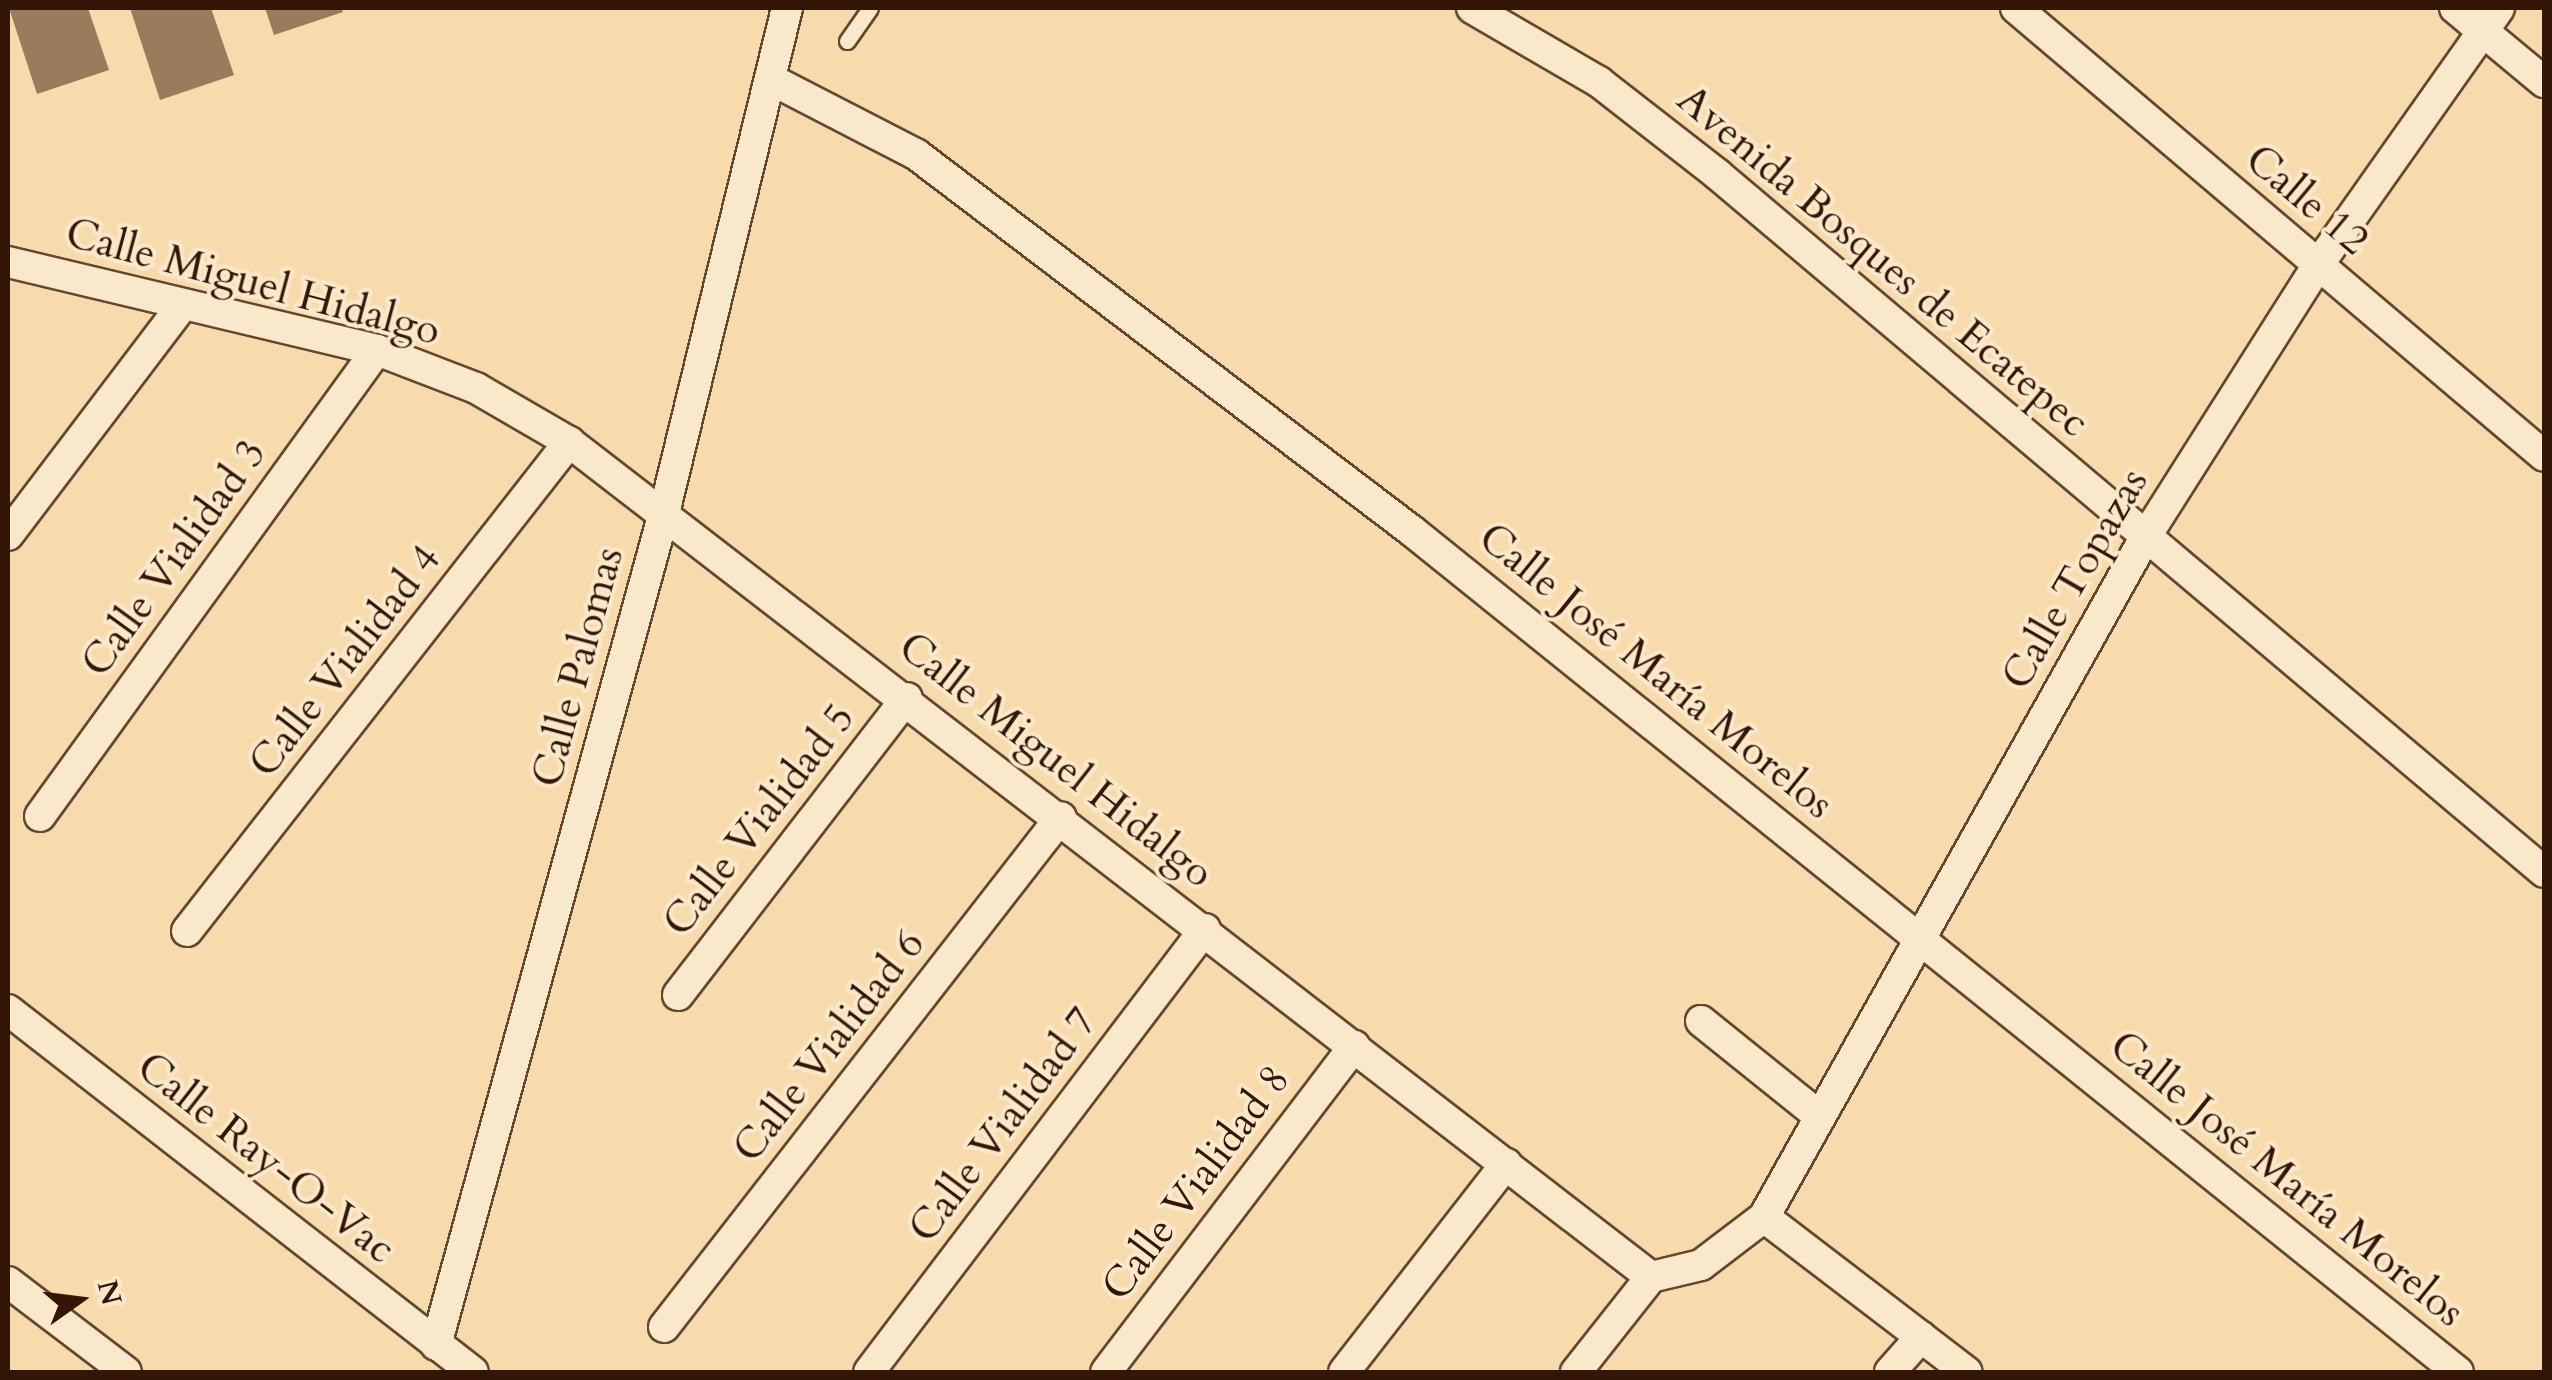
<!DOCTYPE html>
<html>
<head>
<meta charset="utf-8">
<style>
	body { margin:0 }
	#map { position:relative; width:2552px; height:1380px; overflow:hidden; background:#f8dbad; font-family:Cardo,serif }
	div>[style] { position:absolute }
	.building>* { inset:0; background:#9a7c5d }
	.roads { filter:drop-shadow(2px 0 #654730) drop-shadow(-2px 0 #654730) drop-shadow(0 2px #654730) drop-shadow(0 -2px #654730) }
	.service>* { height:15px; margin:-7.5px; padding:0 7.5px; transform-origin:7.5px; border-radius:7.5px; background:#fae8ca }
	.minor>* { height:30px; margin:-15px; padding:0 15px; transform-origin:15px; border-radius:15px; background:#fae8ca }
	span { translate:-50% -50%; white-space:nowrap; text-align:center; line-height:1.15; -webkit-text-stroke:8px #fae8ca; paint-order:stroke }
	.street-label { font-size:42px; color:#341607 }
	.frame { position:absolute; inset:0; border:10px solid #341607; pointer-events:none }
	.north { position:absolute; left:30px; top:1250px; width:100px; height:100px; -webkit-text-stroke:8px #fae8ca; paint-order:stroke; rotate:76deg; font-size:28px; font-weight:700; line-height:40px; text-align:center; color:#341607 }
	.north::after { content:''; display:block; margin:auto; width:35px; height:45px; background:#341607; clip-path:polygon(50% 0,100% 100%,50% 72%,0 100%) }
</style>
</head>
<body>
<div id="map">
	<div class="building">
		<i style="clip-path:polygon(9px 8px,88px 8px,109px 70px,37px 94px)"></i>
		<i style="clip-path:polygon(130px 8px,211px 8px,234px 75px,160px 100px)"></i>
		<i style="clip-path:polygon(265px 8px,341px 8px,343px 12px,274px 35px)"></i>
	</div>
	<div class="roads">
		<div class="service">
			<i style="left:847px;top:41px;width:40px;rotate:-55.1deg"></i>
		</div>
		<div class="minor">
			<i style="left:1472px;top:8px;width:147px;rotate:30.2deg"></i>
			<i style="left:1599px;top:82px;width:150px;rotate:37.9deg"></i>
			<i style="left:1717px;top:174px;width:1082px;rotate:40.16deg"></i>
			<i style="left:2016px;top:8px;width:692px;rotate:40.31deg"></i>
			<i style="left:2455px;top:8px;width:116px;rotate:39.7deg"></i>
			<i style="left:770px;top:79px;width:165px;rotate:27.3deg"></i>
			<i style="left:917px;top:155px;width:622px;rotate:37.22deg"></i>
			<i style="left:1412px;top:531px;width:1342px;rotate:38.8deg"></i>
			<i style="left:8px;top:262px;width:379px;rotate:13.4deg"></i>
			<i style="left:377px;top:350px;width:106px;rotate:21deg"></i>
			<i style="left:476px;top:388px;width:108px;rotate:30.1deg"></i>
			<i style="left:569px;top:442px;width:1367px;rotate:37.66deg"></i>
			<i style="left:8px;top:535px;width:288px;rotate:-52.8deg"></i>
			<i style="left:40px;top:816px;width:575px;rotate:-54.13deg"></i>
			<i style="left:187px;top:931px;width:621px;rotate:-52deg"></i>
			<i style="left:678px;top:995px;width:375px;rotate:-52.4deg"></i>
			<i style="left:8px;top:1010px;width:589px;rotate:37.9deg"></i>
			<i style="left:1701px;top:1021px;width:151px;rotate:38.8deg"></i>
			<i style="left:1764px;top:1217px;width:255px;rotate:37.4deg"></i>
			<i style="left:1651px;top:1277px;width:51px;rotate:-13.5deg"></i>
			<i style="left:1701px;top:1265px;width:79px;rotate:-37.3deg"></i>
			<i style="left:1764px;top:1217px;width:781px;rotate:-60.71deg"></i>
			<i style="left:2146px;top:536px;width:321px;rotate:-57.6deg"></i>
			<i style="left:2318px;top:265px;width:314px;rotate:-54.8deg"></i>
			<i style="left:8px;top:1282px;width:148px;rotate:37.3deg"></i>
			<i style="left:664px;top:1327px;width:646px;rotate:-52.1deg"></i>
			<i style="left:436px;top:1345px;width:867px;rotate:-74.68deg"></i>
			<i style="left:665px;top:509px;width:516px;rotate:-76.31deg"></i>
			<i style="left:869px;top:1372px;width:556px;rotate:-52.82deg"></i>
			<i style="left:1106px;top:1372px;width:410px;rotate:-52.7deg"></i>
			<i style="left:1344px;top:1372px;width:264px;rotate:-52.1deg"></i>
			<i style="left:1576px;top:1372px;width:121px;rotate:-51.7deg"></i>
			<i style="left:1890px;top:1372px;width:47px;rotate:-48.5deg"></i>
		</div>
	</div>
	<div class="street-label">
		<span style="left:2307px;top:200px;rotate:40deg">Calle 12</span>
		<span style="left:1883px;top:261px;rotate:40deg">Avenida Bosques de Ecatepec</span>
		<span style="left:253px;top:282px;rotate:15deg">Calle Miguel Hidalgo</span>
		<span style="left:174px;top:558px;rotate:-54deg">Calle Vialidad 3</span>
		<span style="left:2075px;top:579px;rotate:-60deg">Calle Topazas</span>
		<span style="left:345px;top:661px;rotate:-52deg">Calle Vialidad 4</span>
		<span style="left:578px;top:667px;rotate:-75deg">Calle Palomas</span>
		<span style="left:1656px;top:671px;rotate:39deg">Calle José María Morelos</span>
		<span style="left:1056px;top:760px;rotate:38deg">Calle Miguel Hidalgo</span>
		<span style="left:759px;top:820px;rotate:-52deg">Calle Vialidad 5</span>
		<span style="left:829px;top:1046px;rotate:-52deg">Calle Vialidad 6</span>
		<span style="left:1003px;top:1125px;rotate:-53deg">Calle Vialidad 7</span>
		<span style="left:266px;top:1158px;rotate:38deg">Calle Ray-O-Vac</span>
		<span style="left:2287px;top:1179px;rotate:39deg">Calle José María Morelos</span>
		<span style="left:1196px;top:1183px;rotate:-53deg">Calle Vialidad 8</span>
	</div>
	<div class="frame"></div>
	<div class="north">N</div>
</div>
</body>
</html>
